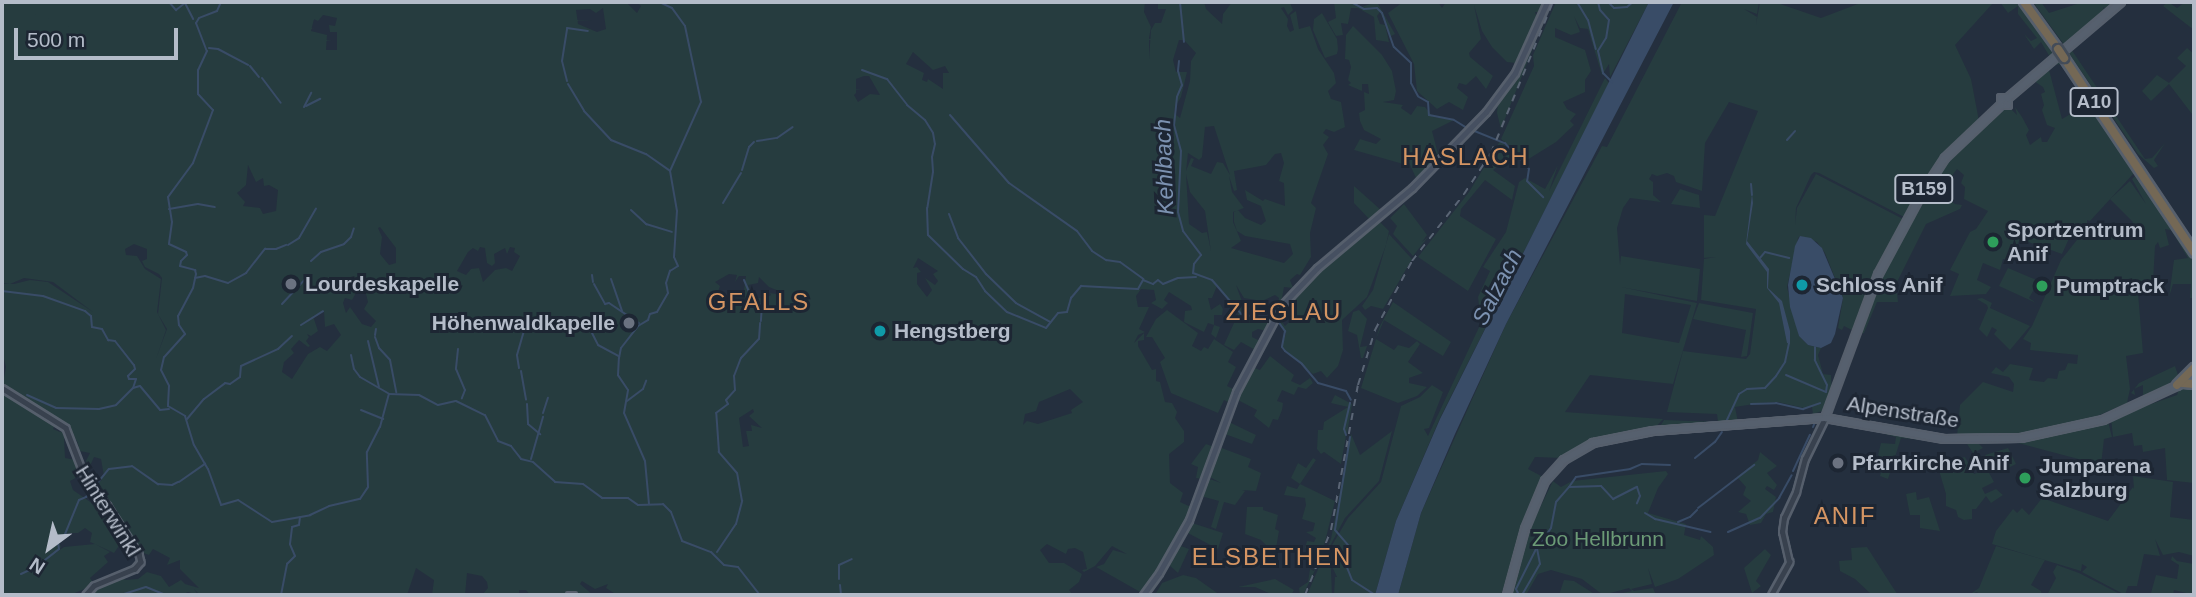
<!DOCTYPE html>
<html>
<head>
<meta charset="utf-8">
<style>
	body { margin:0 }
	#map { position:relative; width:2196px; height:597px; overflow:hidden; background:#242f3e; font-family:Helvetica,sans-serif }
	div>[style] { position:absolute }
	.green>* { inset:0; background:#263c3f }
	.water>* { inset:0; background:#394c67 }
	.stream>* { height:2px; margin:-1px; padding:0 1px; transform-origin:1px; border-radius:1px; background:#394c67 }
	.roads { filter:drop-shadow(2px 0 #565f6c) drop-shadow(-2px 0 #565f6c) drop-shadow(0 2px #565f6c) drop-shadow(0 -2px #565f6c) }
	.tertiary>* { height:4.5px; margin:-2.25px; padding:0 2.25px; transform-origin:2.25px; border-radius:2.25px; background:#38414e }
	.secondary>* { height:5px; margin:-2.5px; padding:0 2.5px; transform-origin:2.5px; border-radius:2.5px; background:#465061 }
	.primary>* { height:6px; margin:-3px; padding:0 3px; transform-origin:3px; border-radius:3px; background:#56606e }
	.motorway>* { height:8px; margin:-4px; padding:0 4px; transform-origin:4px; border-radius:4px; background:#746855 }
	.rail>* { height:2px; margin-top:-1px; transform-origin:0; background:repeating-linear-gradient(90deg,#5a6575 0 7px,transparent 0 14px) }
	.bridges { filter:drop-shadow(2px 0 #434c59) drop-shadow(-2px 0 #434c59) drop-shadow(0 2px #434c59) drop-shadow(0 -2px #434c59) }
	.motorway-bridge>* { height:8px; margin:-4px; padding:0 4px; transform-origin:4px; border-radius:4px; background:#746855 }
	.dots>* { width:19px; height:19px; translate:-50% -50%; box-sizing:border-box; border:4px solid #1d2633; border-radius:50% }
	span { translate:-50% -50%; white-space:nowrap; text-align:center; line-height:1.15; -webkit-text-stroke:6px #1d2633; paint-order:stroke }
	.shield-label span { padding:2px 5px; background:#1d2633; border:2px solid; border-radius:5px; -webkit-text-stroke-width:0 }
	.shield-label { font-size:19px; color:#b4bcc9; font-weight:700 }
	.poi-label { font-size:21px; color:#b4bcc9; font-weight:700 }
	.left { translate:0 -50%; text-align:left }
	.right { translate:-100% -50%; text-align:right }
	.street-label { font-size:21px; color:#b4bcc9 }
	.park-label { font-size:21px; color:#6b9a76 }
	.water-label { font-size:23px; color:#7c92b1; font-style:italic }
	.quarter-label { font-size:24px; color:#d59563; letter-spacing:2px }
	.frame { position:absolute; inset:0; border:4px solid #b4bcc9; pointer-events:none }
	.north { position:absolute; left:14px; top:513px; width:70px; height:70px; -webkit-text-stroke:5px #1d2633; paint-order:stroke; rotate:213deg; font-size:19px; font-weight:700; line-height:28px; text-align:center; color:#b4bcc9 }
	.north::after { content:''; display:block; margin:auto; width:24px; height:32px; background:#b4bcc9; clip-path:polygon(50% 0,100% 100%,50% 72%,0 100%) }
	.scale { position:absolute; left:14px; top:28px; width:164px; height:32px; box-sizing:border-box; border:4px solid #b4bcc9; border-top:0; padding-left:9px; font-size:21px; line-height:24px; white-space:nowrap; color:#b4bcc9; -webkit-text-stroke:5px #1d2633; paint-order:stroke }
</style>
</head>
<body>
<div id="map">
	<div class="green">
		<i style="clip-path:polygon(evenodd,2px 2px,620px 2px,627px 3px,637px 13px,641px 6px,637px 2px,1145px 2px,1144px 12px,1151px 27px,1149px 38px,1149px 59px,1151px 30px,1155px 23px,1161px 23px,1166px 9px,1158px 9px,1158px 2px,1153px 2px,1204px 2px,1206px 9px,1222px 24px,1223px 14px,1232px 2px,1295px 2px,1290px 3px,1293px 10px,1288px 15px,1284px 7px,1281px 8px,1288px 19px,1287px 26px,1290px 32px,1294px 30px,1290px 15px,1296px 11px,1299px 29px,1310px 26px,1318px 49px,1334px 73px,1336px 83px,1328px 91px,1331px 99px,1341px 102px,1345px 127px,1334px 132px,1326px 129px,1323px 133px,1329px 137px,1323px 145px,1328px 154px,1311px 203px,1316px 208px,1310px 233px,1311px 257px,1300px 275px,1297px 274px,1290px 280px,1293px 288px,1284px 287px,1282px 298px,1278px 303px,1279px 298px,1275px 295px,1262px 301px,1244px 298px,1236px 285px,1243px 304px,1260px 313px,1245px 312px,1245px 317px,1272px 316px,1267px 331px,1258px 329px,1252px 332px,1252px 337px,1262px 342px,1257px 351px,1241px 342px,1234px 350px,1224px 345px,1239px 312px,1217px 286px,1212px 298px,1208px 298px,1211px 310px,1220px 304px,1223px 309px,1222px 315px,1214px 315px,1214px 325px,1220px 327px,1216px 338px,1211px 334px,1214px 325px,1208px 323px,1204px 332px,1184px 322px,1185px 311px,1192px 310px,1191px 306px,1169px 292px,1164px 300px,1168px 303px,1162px 309px,1151px 303px,1156px 300px,1154px 290px,1141px 289px,1136px 296px,1138px 307px,1149px 307px,1139px 329px,1145px 332px,1138px 335px,1134px 343px,1144px 333px,1144px 340px,1138px 341px,1138px 346px,1152px 370px,1156px 369px,1156px 381px,1160px 382px,1165px 402px,1172px 403px,1177px 412px,1175px 418px,1184px 431px,1184px 442px,1169px 454px,1170px 483px,1183px 493px,1180px 502px,1191px 507px,1154px 580px,1142px 593px,1096px 567px,1104px 564px,1113px 550px,1127px 554px,1112px 546px,1095px 566px,1084px 572px,1082px 570px,1087px 569px,1083px 552px,1075px 548px,1068px 549px,1066px 554px,1047px 544px,1040px 550px,1049px 563px,1064px 563px,1082px 574px,1079px 582px,1069px 590px,1073px 595px,617px 595px,606px 588px,608px 584px,595px 589px,582px 581px,580px 584px,593px 595px,530px 595px,526px 590px,519px 590px,519px 595px,482px 595px,488px 588px,487px 582px,482px 576px,467px 573px,465px 595px,432px 595px,434px 580px,416px 568px,407px 595px,200px 595px,194px 589px,198px 595px,188px 592px,181px 595px,87px 595px,91px 593px,90px 590px,123px 576px,125px 580px,138px 579px,147px 572px,161px 576px,169px 587px,181px 580px,185px 584px,199px 588px,180px 569px,180px 560px,167px 565px,170px 558px,153px 549px,149px 555px,141px 552px,125px 533px,88px 482px,104px 476px,101px 459px,94px 457px,89px 468px,86px 461px,90px 453px,80px 451px,77px 441px,63px 423px,2px 387px,6px 367px,2px 351px,2px 284px,14px 284px,30px 280px,48px 282px,93px 312px,53px 282px,24px 278px,10px 284px,2px 283px,2px 2px,603px 8px,606px 29px,597px 32px,578px 24px,576px 10px,590px 9px,596px 13px,603px 8px,2px 2px,323px 15px,337px 18px,335px 26px,329px 25px,330px 32px,337px 32px,337px 50px,326px 50px,327px 35px,311px 31px,314px 19px,318px 21px,323px 15px,2px 2px,1179px 40px,1184px 40px,1196px 53px,1191px 61px,1190px 81px,1180px 118px,1174px 113px,1175px 107px,1181px 97px,1187px 72px,1176px 72px,1173px 60px,1179px 40px,2px 2px,913px 52px,933px 70px,945px 66px,949px 73px,943px 73px,943px 89px,928px 79px,927px 82px,922px 80px,924px 73px,906px 64px,913px 52px,2px 2px,864px 76px,869px 76px,880px 95px,870px 94px,858px 102px,854px 95px,856px 93px,856px 79px,864px 76px,2px 2px,1214px 126px,1230px 175px,1223px 163px,1217px 162px,1211px 174px,1191px 166px,1194px 159px,1191px 158px,1186px 171px,1188px 153px,1199px 160px,1202px 157px,1205px 127px,1214px 126px,2px 2px,1281px 153px,1284px 163px,1279px 181px,1284px 183px,1285px 206px,1265px 199px,1263px 201px,1245px 190px,1247px 200px,1261px 206px,1266px 221px,1261px 225px,1245px 218px,1238px 210px,1234px 212px,1234px 222px,1237px 231px,1245px 236px,1290px 244px,1293px 254px,1284px 263px,1231px 248px,1241px 241px,1233px 222px,1233px 212px,1244px 208px,1232px 192px,1229px 176px,1234px 191px,1237px 190px,1234px 171px,1266px 165px,1275px 154px,1281px 153px,2px 2px,248px 165px,256px 182px,263px 178px,264px 186px,269px 185px,278px 190px,276px 211px,263px 214px,260px 208px,243px 206px,245px 202px,237px 193px,246px 185px,248px 165px,2px 2px,1186px 174px,1190px 192px,1205px 211px,1211px 251px,1207px 232px,1202px 233px,1189px 224px,1186px 174px,2px 2px,380px 227px,396px 248px,396px 263px,389px 265px,380px 254px,382px 237px,378px 228px,380px 227px,2px 2px,134px 244px,147px 249px,147px 259px,142px 261px,145px 267px,159px 274px,162px 278px,158px 314px,167px 329px,156px 359px,166px 330px,157px 312px,161px 279px,145px 269px,137px 256px,126px 255px,125px 249px,134px 244px,2px 2px,480px 247px,485px 248px,487px 263px,492px 266px,495px 263px,494px 254px,505px 248px,507px 254px,510px 247px,515px 248px,514px 252px,520px 256px,512px 271px,506px 268px,495px 270px,483px 282px,479px 268px,471px 269px,466px 275px,457px 271px,468px 252px,473px 248px,478px 251px,480px 247px,2px 2px,918px 258px,938px 271px,933px 274px,938px 281px,935px 285px,925px 278px,932px 290px,927px 297px,917px 284px,917px 273px,921px 272px,917px 267px,913px 268px,918px 258px,2px 2px,729px 274px,737px 275px,735px 282px,739px 276px,746px 276px,744px 290px,731px 301px,716px 298px,720px 286px,715px 282px,729px 274px,2px 2px,759px 277px,769px 287px,779px 291px,776px 294px,770px 293px,771px 295px,765px 299px,753px 297px,748px 285px,758px 283px,759px 277px,2px 2px,365px 290px,368px 302px,364px 309px,376px 321px,371px 327px,362px 324px,350px 307px,346px 313px,343px 303px,345px 298px,352px 300px,357px 291px,365px 290px,2px 2px,324px 311px,325px 327px,334px 324px,341px 335px,327px 351px,320px 347px,308px 354px,292px 379px,282px 372px,284px 362px,294px 353px,291px 349px,299px 340px,308px 347px,310px 346px,306px 341px,309px 337px,307px 334px,311px 336px,318px 331px,313px 316px,324px 311px,2px 2px,1070px 389px,1083px 402px,1071px 410px,1072px 413px,1038px 424px,1027px 421px,1023px 425px,1025px 414px,1036px 411px,1039px 402px,1070px 389px,2px 2px,753px 409px,754px 412px,749px 416px,762px 428px,751px 425px,752px 431px,746px 431px,749px 446px,743px 447px,739px 418px,753px 409px)"></i>
		<i style="clip-path:polygon(1334px 2px,1355px 2px,1361px 7px,1377px 2px,1395px 34px,1391px 36px,1380px 12px,1377px 16px,1380px 24px,1385px 25px,1389px 42px,1376px 40px,1374px 17px,1358px 8px,1351px 8px,1348px 24px,1341px 23px,1343px 35px,1336px 36px,1328px 22px,1336px 18px)"></i>
		<i style="clip-path:polygon(1403px 2px,1438px 2px,1442px 8px,1446px 2px,1544px 2px,1539px 12px,1535px 12px,1537px 18px,1516px 63px,1507px 62px,1492px 47px,1482px 31px,1474px 5px,1481px 39px,1469px 53px,1470px 57px,1493px 76px,1486px 89px,1476px 76px,1466px 85px,1459px 83px,1457px 88px,1468px 97px,1463px 110px,1449px 102px,1437px 109px,1417px 91px,1414px 64px,1388px 13px)"></i>
		<i style="clip-path:polygon(1549px 2px,1551px 2px,1501px 129px,1497px 113px,1498px 101px,1516px 74px)"></i>
		<i style="clip-path:polygon(1556px 2px,1649px 2px,1610px 77px,1609px 64px,1602px 75px,1588px 29px,1580px 28px,1574px 16px,1580px 32px,1571px 35px,1555px 28px,1555px 37px,1585px 50px,1591px 71px,1585px 80px,1585px 92px,1563px 102px,1567px 109px,1576px 114px,1570px 121px,1574px 125px,1556px 142px,1527px 160px,1501px 139px,1534px 66px,1533px 55px)"></i>
		<i style="clip-path:polygon(evenodd,1682px 2px,1759px 2px,1757px 14px,1744px 9px,1757px 17px,1756px 25px,1760px 2px,1774px 2px,1821px 18px,1863px 2px,1994px 2px,1955px 45px,1971px 79px,1979px 121px,1944px 156px,1906px 218px,1819px 173px,1814px 172px,1811px 175px,1796px 208px,1795px 225px,1797px 208px,1816px 174px,1905px 220px,1870px 285px,1854px 331px,1844px 326px,1842px 330px,1838px 328px,1843px 298px,1825px 253px,1817px 242px,1800px 236px,1798px 238px,1787px 287px,1799px 336px,1808px 345px,1821px 348px,1818px 355px,1823px 374px,1831px 375px,1832px 396px,1822px 411px,1813px 414px,1812px 407px,1804px 408px,1778px 402px,1760px 403px,1735px 407px,1738px 422px,1659px 428px,1664px 420px,1718px 422px,1717px 414px,1667px 412px,1683px 351px,1746px 359px,1750px 354px,1756px 309px,1701px 300px,1704px 259px,1716px 257px,1704px 258px,1704px 215px,1715px 216px,1758px 111px,1729px 102px,1705px 143px,1702px 191px,1676px 182px,1674px 176px,1667px 173px,1657px 176px,1652px 174px,1649px 179px,1653px 182px,1653px 195px,1661px 202px,1630px 198px,1623px 208px,1617px 228px,1620px 265px,1621px 256px,1700px 269px,1697px 301px,1621px 287px,1697px 303px,1673px 384px,1590px 375px,1565px 412px,1663px 419px,1655px 428px,1602px 438px,1562px 458px,1535px 457px,1528px 469px,1545px 478px,1533px 498px,1501px 595px,1398px 595px,1421px 513px,1506px 324px,1602px 146px,1607px 147px,1682px 2px,1625px 294px,1691px 305px,1679px 343px,1622px 333px,1625px 294px)"></i>
		<i style="clip-path:polygon(2000px 2px,2021px 2px,2056px 52px,2051px 59px,2041px 42px,2034px 49px,2024px 34px,2031px 41px,2037px 38px,2018px 14px,2018px 6px,2008px 13px)"></i>
		<i style="clip-path:polygon(2033px 2px,2041px 2px,2049px 13px,2083px 2px,2118px 2px,2108px 10px,2103px 7px,2105px 12px,2065px 46px)"></i>
		<i style="clip-path:polygon(2168px 2px,2177px 8px,2185px 2px,2194px 2px,2194px 30px,2163px 6px)"></i>
		<i style="clip-path:polygon(1322px 13px,1337px 39px,1338px 49px,1337px 54px,1325px 58px,1313px 30px,1314px 19px)"></i>
		<i style="clip-path:polygon(1353px 26px,1382px 55px,1392px 71px,1396px 91px,1394px 100px,1383px 102px,1403px 105px,1401px 108px,1411px 115px,1417px 106px,1425px 107px,1433px 117px,1454px 120px,1432px 131px,1438px 154px,1417px 180px,1404px 152px,1403px 164px,1354px 150px,1360px 139px,1376px 144px,1381px 139px,1364px 130px,1360px 121px,1359px 113px,1365px 110px,1364px 92px,1369px 94px,1368px 84px,1362px 84px,1362px 91px,1348px 85px,1351px 83px,1348px 80px,1351px 67px,1349px 60px,1345px 59px,1346px 35px)"></i>
		<i style="clip-path:polygon(2187px 48px,2194px 54px,2192px 114px,2169px 84px,2151px 101px,2142px 91px,2157px 75px,2169px 83px,2186px 66px,2177px 58px)"></i>
		<i style="clip-path:polygon(2071px 49px,2145px 159px,2152px 158px,2165px 143px,2154px 160px,2158px 166px,2154px 168px,2138px 154px,2068px 52px)"></i>
		<i style="clip-path:polygon(2060px 58px,2133px 164px,2134px 173px,2090px 221px,2087px 220px,2087px 225px,2079px 234px,2072px 232px,2062px 254px,2020px 239px,2014px 251px,2019px 253px,2010px 261px,2003px 259px,2000px 270px,1983px 263px,1977px 280px,1991px 287px,1986px 294px,1950px 296px,1959px 274px,1950px 270px,1970px 232px,1976px 229px,1988px 211px,1964px 199px,1965px 187px,1961px 183px,1964px 175px,1957px 169px,1945px 185px,1941px 183px,1938px 187px,1931px 184px,1945px 162px,2003px 108px,2011px 109px,2017px 115px,2015px 107px,2022px 117px,2029px 130px,2026px 135px,2030px 145px,2041px 137px,2042px 142px,2047px 142px,2055px 128px,2047px 125px,2042px 110px,2044px 105px,2041px 94px,2045px 92px,2043px 87px,2034px 81px,2049px 70px,2062px 119px,2088px 104px,2061px 64px,2055px 65px,2054px 63px)"></i>
		<i style="clip-path:polygon(1605px 78px,1609px 83px,1440px 418px,1396px 521px,1375px 595px,1334px 595px,1335px 577px,1337px 577px,1331px 564px,1331px 547px,1348px 518px,1381px 482px,1401px 406px,1420px 397px,1432px 385px,1443px 392px,1429px 428px,1424px 429px,1428px 436px,1481px 323px,1478px 297px,1490px 271px,1483px 267px,1506px 232px,1519px 182px,1525px 178px,1545px 189px,1558px 165px,1549px 191px)"></i>
		<i style="clip-path:polygon(1500px 141px,1525px 162px,1514px 154px,1493px 170px,1515px 186px,1512px 200px,1485px 180px,1461px 209px,1460px 216px,1496px 239px,1468px 291px,1418px 257px,1469px 192px)"></i>
		<i style="clip-path:polygon(2135px 176px,2138px 181px,2141px 179px,2194px 260px,2194px 298px,2190px 298px,2191px 284px,2173px 284px,2169px 297px,2174px 260px,2188px 258px,2171px 230px,2165px 229px,2169px 245px,2160px 248px,2158px 242px,2155px 246px,2153px 283px,2137px 281px,2143px 353px,2126px 356px,2130px 389px,2127px 403px,2081px 423px,2036px 434px,1957px 436px,1960px 405px,1983px 382px,2013px 392px,2014px 384px,2009px 377px,1991px 373px,1996px 367px,2003px 372px,2010px 364px,2033px 368px,2029px 380px,2044px 382px,2048px 378px,2057px 379px,2059px 371px,2065px 370px,2068px 363px,2077px 364px,2078px 355px,2030px 350px,2031px 343px,2023px 339px,2032px 326px,2061px 260px,2088px 226px,2097px 224px,2093px 229px,2102px 234px,2120px 235px,2133px 222px,2110px 199px,2130px 181px,2146px 204px,2132px 179px)"></i>
		<i style="clip-path:polygon(1930px 185px,1955px 204px,1962px 205px,1960px 209px,1926px 224px,1893px 290px,1878px 290px,1876px 285px)"></i>
		<i style="clip-path:polygon(1354px 186px,1382px 211px,1371px 221px,1354px 203px)"></i>
		<i style="clip-path:polygon(1680px 189px,1699px 195px,1700px 208px,1671px 204px)"></i>
		<i style="clip-path:polygon(1404px 204px,1427px 235px,1422px 242px,1428px 237px,1413px 256px,1393px 234px,1397px 226px,1390px 218px)"></i>
		<i style="clip-path:polygon(1380px 222px,1389px 231px,1386px 245px,1367px 297px,1342px 320px,1343px 350px,1338px 366px,1327px 378px,1321px 371px,1313px 374px,1285px 350px,1282px 346px,1286px 333px,1275px 319px,1279px 318px,1285px 326px,1290px 321px,1296px 308px,1288px 300px,1316px 271px,1374px 224px)"></i>
		<i style="clip-path:polygon(1389px 234px,1412px 259px,1383px 309px,1371px 306px,1365px 310px,1362px 306px,1373px 290px)"></i>
		<i style="clip-path:polygon(1415px 261px,1393px 302px,1451px 342px,1443px 356px,1384px 320px,1376px 339px,1394px 350px,1398px 345px,1409px 348px,1417px 341px,1420px 344px,1408px 362px,1423px 373px,1409px 378px,1409px 383px,1427px 387px,1417px 396px,1398px 403px,1361px 388px,1380px 326px)"></i>
		<i style="clip-path:polygon(2008px 268px,2039px 281px,2029px 298px,2036px 303px,1999px 286px)"></i>
		<i style="clip-path:polygon(1881px 292px,1897px 293px,1898px 302px,1877px 302px,1864px 333px,1860px 334px,1858px 331px,1874px 293px)"></i>
		<i style="clip-path:polygon(1982px 298px,1992px 303px,1990px 308px,2030px 326px,2010px 350px,1994px 334px,1997px 330px,1992px 327px,1987px 337px,1979px 329px,1988px 308px,1987px 305px,1977px 299px)"></i>
		<i style="clip-path:polygon(1699px 303px,1753px 313px,1747px 356px,1741px 357px,1746px 330px,1693px 319px)"></i>
		<i style="clip-path:polygon(1167px 310px,1198px 333px,1192px 346px,1201px 351px,1204px 347px,1208px 349px,1214px 339px,1233px 352px,1228px 362px,1236px 367px,1227px 386px,1235px 390px,1230px 403px,1224px 400px,1218px 413px,1171px 393px,1160px 362px,1165px 358px,1152px 337px,1146px 337px,1156px 319px)"></i>
		<i style="clip-path:polygon(1359px 310px,1367px 319px,1360px 347px,1367px 346px,1363px 358px,1361px 358px,1357px 335px,1348px 331px,1353px 312px)"></i>
		<i style="clip-path:polygon(1270px 356px,1294px 375px,1291px 381px,1300px 385px,1310px 378px,1313px 383px,1306px 389px,1298px 387px,1294px 395px,1282px 390px,1277px 401px,1283px 403px,1282px 410px,1278px 420px,1273px 419px,1269px 428px,1254px 416px,1257px 410px,1236px 399px,1252px 367px,1260px 370px)"></i>
		<i style="clip-path:polygon(2175px 366px,2178px 375px,2166px 386px,2143px 397px,2143px 385px,2134px 389px,2135px 395px,2131px 393px,2139px 383px)"></i>
		<i style="clip-path:polygon(2194px 386px,2194px 483px,2167px 480px,2165px 448px,2143px 452px,2142px 445px,2134px 446px,2132px 433px,2113px 437px,2111px 418px,2177px 395px,2180px 387px)"></i>
		<i style="clip-path:polygon(evenodd,2px 389px,57px 421px,53px 429px,60px 432px,64px 430px,70px 436px,64px 438px,65px 458px,75px 460px,81px 475px,70px 481px,73px 490px,96px 506px,105px 505px,125px 537px,114px 553px,95px 544px,110px 552px,104px 556px,108px 562px,90px 578px,94px 584px,105px 577px,117px 575px,70px 595px,2px 595px,2px 389px,85px 528px,92px 533px,90px 542px,95px 544px,64px 547px,54px 554px,61px 547px,59px 542px,68px 537px,67px 533px,78px 533px,85px 528px)"></i>
		<i style="clip-path:polygon(1335px 395px,1352px 404px,1347px 434px,1344px 433px,1346px 436px,1341px 464px,1324px 452px,1321px 454px,1317px 449px,1318px 430px,1323px 430px,1324px 422px,1348px 407px,1331px 403px)"></i>
		<i style="clip-path:polygon(2108px 421px,2112px 437px,2104px 439px,2101px 465px,2018px 443px)"></i>
		<i style="clip-path:polygon(1229px 422px,1256px 435px,1252px 444px,1225px 434px,1219px 446px)"></i>
		<i style="clip-path:polygon(1879px 429px,1921px 438px,1979px 444px,1983px 448px,1973px 453px,1967px 444px,1901px 438px,1888px 479px,1880px 476px,1884px 460px,1878px 455px,1881px 443px,1895px 444px,1896px 437px,1878px 432px)"></i>
		<i style="clip-path:polygon(1392px 431px,1379px 481px,1345px 518px,1330px 546px,1332px 595px,1307px 595px,1331px 539px,1351px 434px,1360px 455px)"></i>
		<i style="clip-path:polygon(1206px 444px,1214px 447px,1203px 479px,1196px 478px,1198px 467px,1191px 464px)"></i>
		<i style="clip-path:polygon(1219px 447px,1251px 459px,1248px 467px,1261px 473px,1256px 491px,1242px 490px,1245px 491px,1235px 505px,1224px 502px,1216px 529px,1211px 527px,1219px 501px,1201px 496px,1207px 478px,1221px 483px,1208px 476px)"></i>
		<i style="clip-path:polygon(2008px 448px,2016px 464px,2006px 469px,2003px 464px,1992px 470px,1985px 455px)"></i>
		<i style="clip-path:polygon(1760px 452px,1777px 466px,1767px 473px,1777px 485px,1774px 490px,1767px 486px,1765px 489px,1776px 497px,1773px 512px,1766px 514px,1761px 523px,1750px 525px,1746px 514px,1738px 512px,1751px 501px,1743px 495px,1746px 487px,1737px 477px,1758px 460px)"></i>
		<i style="clip-path:polygon(1965px 457px,1974px 474px,1987px 469px,1994px 482px,1982px 488px,1985px 494px,1996px 489px,2003px 495px,1991px 503px,1986px 496px,1976px 509px,1972px 509px,1972px 519px,1964px 520px,1958px 517px,1956px 510px,1946px 506px,1946px 494px,1938px 467px,1947px 461px)"></i>
		<i style="clip-path:polygon(1313px 458px,1316px 460px,1300px 484px,1335px 501px,1321px 558px,1303px 595px,1300px 595px,1299px 588px,1308px 582px,1310px 569px,1314px 571px,1319px 558px,1305px 548px,1307px 541px,1314px 542px,1316px 538px,1306px 532px,1313px 531px,1315px 523px,1302px 519px,1306px 505px,1305px 498px,1284px 495px,1287px 486px,1297px 489px,1300px 484px,1291px 478px,1298px 463px,1306px 468px)"></i>
		<i style="clip-path:polygon(1666px 471px,1668px 474px,1658px 488px,1648px 513px,1686px 524px,1684px 535px,1700px 540px,1701px 536px,1713px 547px,1714px 555px,1678px 579px,1655px 587px,1648px 568px,1652px 584px,1631px 589px,1634px 591px,1653px 588px,1656px 595px,1614px 595px,1632px 591px,1629px 588px,1603px 595px,1582px 579px,1551px 570px,1538px 574px,1526px 595px,1509px 595px,1531px 526px,1553px 481px,1561px 487px,1572px 481px)"></i>
		<i style="clip-path:polygon(2133px 476px,2173px 482px,2170px 517px,2194px 520px,2194px 556px,2179px 552px,2163px 555px,2155px 539px,2160px 556px,2144px 554px,2137px 586px,2128px 586px,2125px 595px,2082px 572px,2087px 567px,2082px 564px,2081px 571px,1992px 544px,1996px 531px,2013px 509px,2017px 513px,2022px 508px,2029px 515px,2042px 498px,2108px 521px,2133px 487px,2134px 489px)"></i>
		<i style="clip-path:polygon(1916px 492px,1917px 500px,1929px 497px,1940px 531px,1920px 528px,1920px 515px,1910px 515px,1906px 494px)"></i>
		<i style="clip-path:polygon(1247px 507px,1263px 507px,1263px 510px,1278px 515px,1275px 529px,1279px 531px,1275px 554px,1261px 540px,1245px 534px)"></i>
		<i style="clip-path:polygon(1192px 523px,1223px 533px,1218px 549px,1186px 532px)"></i>
		<i style="clip-path:polygon(1178px 545px,1189px 549px,1178px 573px,1168px 564px)"></i>
		<i style="clip-path:polygon(1996px 546px,2045px 560px,2031px 585px,2041px 591px,2042px 595px,1980px 595px,1977px 592px,1969px 595px,1979px 588px)"></i>
		<i style="clip-path:polygon(1867px 547px,1890px 583px,1898px 595px,1872px 595px,1855px 579px,1840px 571px,1839px 561px,1852px 560px,1851px 548px)"></i>
		<i style="clip-path:polygon(1765px 549px,1771px 555px,1756px 581px,1761px 586px,1752px 593px,1744px 568px)"></i>
		<i style="clip-path:polygon(2172px 556px,2177px 561px,2194px 564px,2194px 595px,2174px 590px,2173px 595px,2151px 593px,2156px 575px,2177px 579px,2179px 565px,2171px 560px)"></i>
		<i style="clip-path:polygon(2057px 565px,2079px 573px,2122px 595px,2047px 595px,2056px 578px,2053px 572px)"></i>
		<i style="clip-path:polygon(1183px 575px,1196px 578px,1220px 595px,1155px 595px,1162px 583px)"></i>
		<i style="clip-path:polygon(1275px 579px,1294px 590px,1291px 595px,1273px 595px,1255px 587px,1238px 587px)"></i>
		<i style="clip-path:polygon(1564px 580px,1574px 581px,1596px 595px,1559px 595px)"></i>
	</div>
	<div class="water">
		<i style="clip-path:polygon(1649px 2px,1674px 2px,1506px 324px,1455px 434px,1421px 513px,1398px 595px,1375px 595px,1396px 521px,1440px 419px)"></i>
		<i style="clip-path:polygon(1752px 194px,1753px 203px,1747px 241px,1769px 269px,1768px 288px,1782px 301px,1790px 331px,1790px 344px,1787px 343px,1779px 303px,1767px 288px,1767px 272px,1746px 244px)"></i>
		<i style="clip-path:polygon(1800px 236px,1811px 238px,1822px 248px,1843px 298px,1835px 334px,1831px 343px,1821px 348px,1808px 345px,1799px 336px,1790px 307px,1788px 285px,1795px 246px)"></i>
	</div>
	<div class="stream">
		<i style="left:169px;top:2px;width:11px;rotate:49deg"></i>
		<i style="left:176px;top:10px;width:11px;rotate:-38deg"></i>
		<i style="left:185px;top:3px;width:18px;rotate:63deg"></i>
		<i style="left:221px;top:2px;width:10px;rotate:114deg"></i>
		<i style="left:217px;top:11px;width:19px;rotate:159deg"></i>
		<i style="left:199px;top:18px;width:6px;rotate:121deg"></i>
		<i style="left:196px;top:23px;width:30px;rotate:69deg"></i>
		<i style="left:207px;top:51px;width:21px;rotate:115deg"></i>
		<i style="left:198px;top:70px;width:24px;rotate:90deg"></i>
		<i style="left:198px;top:94px;width:22px;rotate:47deg"></i>
		<i style="left:213px;top:110px;width:57px;rotate:110.7deg"></i>
		<i style="left:193px;top:163px;width:42px;rotate:126.3deg"></i>
		<i style="left:168px;top:197px;width:25px;rotate:81deg"></i>
		<i style="left:172px;top:222px;width:22px;rotate:98deg"></i>
		<i style="left:169px;top:244px;width:19px;rotate:25deg"></i>
		<i style="left:186px;top:252px;width:3px;rotate:72deg"></i>
		<i style="left:187px;top:255px;width:8px;rotate:135deg"></i>
		<i style="left:181px;top:261px;width:5px;rotate:101deg"></i>
		<i style="left:180px;top:266px;width:16px;rotate:15deg"></i>
		<i style="left:195px;top:270px;width:4px;rotate:76deg"></i>
		<i style="left:196px;top:274px;width:14px;rotate:102deg"></i>
		<i style="left:193px;top:288px;width:32px;rotate:118deg"></i>
		<i style="left:178px;top:316px;width:9px;rotate:84deg"></i>
		<i style="left:179px;top:325px;width:11px;rotate:56deg"></i>
		<i style="left:185px;top:334px;width:31px;rotate:132deg"></i>
		<i style="left:164px;top:357px;width:13px;rotate:103deg"></i>
		<i style="left:161px;top:370px;width:18px;rotate:63deg"></i>
		<i style="left:169px;top:386px;width:20px;rotate:93deg"></i>
		<i style="left:168px;top:406px;width:20px;rotate:30deg"></i>
		<i style="left:185px;top:416px;width:30px;rotate:73deg"></i>
		<i style="left:194px;top:445px;width:28px;rotate:60deg"></i>
		<i style="left:208px;top:469px;width:38px;rotate:70deg"></i>
		<i style="left:221px;top:505px;width:18px;rotate:-16deg"></i>
		<i style="left:238px;top:500px;width:40px;rotate:32.9deg"></i>
		<i style="left:272px;top:522px;width:39px;rotate:-10deg"></i>
		<i style="left:310px;top:515px;width:21px;rotate:-25deg"></i>
		<i style="left:329px;top:506px;width:32px;rotate:-13deg"></i>
		<i style="left:360px;top:499px;width:14px;rotate:-56deg"></i>
		<i style="left:368px;top:487px;width:35px;rotate:-92deg"></i>
		<i style="left:367px;top:452px;width:28px;rotate:-63deg"></i>
		<i style="left:380px;top:427px;width:34px;rotate:-75deg"></i>
		<i style="left:389px;top:394px;width:30px;rotate:2deg"></i>
		<i style="left:419px;top:395px;width:21px;rotate:28deg"></i>
		<i style="left:438px;top:405px;width:18px;rotate:-13deg"></i>
		<i style="left:456px;top:401px;width:32px;rotate:26deg"></i>
		<i style="left:485px;top:415px;width:29px;rotate:63deg"></i>
		<i style="left:498px;top:441px;width:14px;rotate:21deg"></i>
		<i style="left:511px;top:446px;width:16px;rotate:52deg"></i>
		<i style="left:521px;top:459px;width:12px;rotate:14deg"></i>
		<i style="left:533px;top:462px;width:30px;rotate:42deg"></i>
		<i style="left:555px;top:482px;width:28px;rotate:4deg"></i>
		<i style="left:583px;top:484px;width:24px;rotate:36deg"></i>
		<i style="left:602px;top:498px;width:26px"></i>
		<i style="left:628px;top:498px;width:12px;rotate:35deg"></i>
		<i style="left:638px;top:505px;width:25px;rotate:-2deg"></i>
		<i style="left:663px;top:504px;width:11px;rotate:45deg"></i>
		<i style="left:671px;top:512px;width:31px;rotate:69deg"></i>
		<i style="left:682px;top:541px;width:31px;rotate:21deg"></i>
		<i style="left:711px;top:552px;width:18px;rotate:45deg"></i>
		<i style="left:724px;top:565px;width:14px;rotate:8deg"></i>
		<i style="left:738px;top:567px;width:36px;rotate:52deg"></i>
		<i style="left:1180px;top:2px;width:40px;rotate:84.3deg"></i>
		<i style="left:1351px;top:2px;width:15px;rotate:28deg"></i>
		<i style="left:1364px;top:9px;width:13px;rotate:-4deg"></i>
		<i style="left:1377px;top:8px;width:7px;rotate:45deg"></i>
		<i style="left:1382px;top:13px;width:36px;rotate:71deg"></i>
		<i style="left:1394px;top:47px;width:23px;rotate:43deg"></i>
		<i style="left:1411px;top:63px;width:20px;rotate:90deg"></i>
		<i style="left:1411px;top:83px;width:15px;rotate:62deg"></i>
		<i style="left:1577px;top:2px;width:21px;rotate:59deg"></i>
		<i style="left:1588px;top:20px;width:30px;rotate:75deg"></i>
		<i style="left:1598px;top:2px;width:8px;rotate:76deg"></i>
		<i style="left:1600px;top:10px;width:13px;rotate:48deg"></i>
		<i style="left:1609px;top:20px;width:18px;rotate:99deg"></i>
		<i style="left:1606px;top:38px;width:15px;rotate:122deg"></i>
		<i style="left:1598px;top:51px;width:23px;rotate:77deg"></i>
		<i style="left:1603px;top:73px;width:13px;rotate:45deg"></i>
		<i style="left:1608px;top:2px;width:8px;rotate:45deg"></i>
		<i style="left:1614px;top:8px;width:13px;rotate:-4deg"></i>
		<i style="left:1627px;top:7px;width:8px;rotate:-40deg"></i>
		<i style="left:209px;top:48px;width:9px;rotate:6deg"></i>
		<i style="left:218px;top:49px;width:34px;rotate:28deg"></i>
		<i style="left:1179px;top:61px;width:10px;rotate:96deg"></i>
		<i style="left:1178px;top:71px;width:15px;rotate:74deg"></i>
		<i style="left:1182px;top:85px;width:13px;rotate:113deg"></i>
		<i style="left:1177px;top:97px;width:28px;rotate:96deg"></i>
		<i style="left:1174px;top:125px;width:27px;rotate:75deg"></i>
		<i style="left:1181px;top:151px;width:61px;rotate:92.8deg"></i>
		<i style="left:1178px;top:212px;width:20px;rotate:75deg"></i>
		<i style="left:1183px;top:231px;width:30px;rotate:53deg"></i>
		<i style="left:1201px;top:255px;width:11px;rotate:128deg"></i>
		<i style="left:1194px;top:264px;width:9px;rotate:96deg"></i>
		<i style="left:1193px;top:273px;width:20px;rotate:20deg"></i>
		<i style="left:1212px;top:280px;width:48px;rotate:49.3deg"></i>
		<i style="left:1243px;top:316px;width:25px;rotate:-2deg"></i>
		<i style="left:1268px;top:315px;width:10px;rotate:29deg"></i>
		<i style="left:1277px;top:320px;width:14px;rotate:54deg"></i>
		<i style="left:1285px;top:331px;width:16px;rotate:101deg"></i>
		<i style="left:1282px;top:347px;width:5px;rotate:53deg"></i>
		<i style="left:1285px;top:351px;width:21px;rotate:37deg"></i>
		<i style="left:1302px;top:364px;width:25px;rotate:50deg"></i>
		<i style="left:1318px;top:383px;width:29px;rotate:16deg"></i>
		<i style="left:1346px;top:391px;width:10px;rotate:61deg"></i>
		<i style="left:250px;top:66px;width:14px;rotate:51deg"></i>
		<i style="left:862px;top:70px;width:27px;rotate:20deg"></i>
		<i style="left:887px;top:79px;width:33px;rotate:52deg"></i>
		<i style="left:907px;top:105px;width:23px;rotate:40deg"></i>
		<i style="left:925px;top:120px;width:15px;rotate:58deg"></i>
		<i style="left:933px;top:133px;width:11px;rotate:80deg"></i>
		<i style="left:935px;top:144px;width:13px;rotate:103deg"></i>
		<i style="left:932px;top:157px;width:15px;rotate:86deg"></i>
		<i style="left:933px;top:172px;width:36px;rotate:99deg"></i>
		<i style="left:927px;top:208px;width:27px;rotate:88deg"></i>
		<i style="left:928px;top:235px;width:49px;rotate:44.2deg"></i>
		<i style="left:963px;top:269px;width:15px;rotate:32deg"></i>
		<i style="left:976px;top:277px;width:17px;rotate:57deg"></i>
		<i style="left:985px;top:291px;width:30px;rotate:44deg"></i>
		<i style="left:1007px;top:312px;width:42px;rotate:22.3deg"></i>
		<i style="left:1046px;top:328px;width:19px;rotate:-51deg"></i>
		<i style="left:1058px;top:313px;width:9px;rotate:-6deg"></i>
		<i style="left:1067px;top:312px;width:15px;rotate:-74deg"></i>
		<i style="left:1071px;top:298px;width:16px;rotate:-50deg"></i>
		<i style="left:1081px;top:286px;width:57px;rotate:3deg"></i>
		<i style="left:1138px;top:289px;width:10px;rotate:-61deg"></i>
		<i style="left:1143px;top:280px;width:11px;rotate:22deg"></i>
		<i style="left:1153px;top:284px;width:6px;rotate:-39deg"></i>
		<i style="left:1158px;top:280px;width:6px;rotate:39deg"></i>
		<i style="left:1163px;top:284px;width:16px;rotate:-22deg"></i>
		<i style="left:1178px;top:278px;width:18px;rotate:-3deg"></i>
		<i style="left:262px;top:78px;width:31px;rotate:53deg"></i>
		<i style="left:567px;top:81px;width:21px;rotate:-104deg"></i>
		<i style="left:562px;top:61px;width:33px;rotate:-81deg"></i>
		<i style="left:567px;top:28px;width:21px;rotate:8deg"></i>
		<i style="left:568px;top:84px;width:31px;rotate:59deg"></i>
		<i style="left:584px;top:111px;width:40px;rotate:47deg"></i>
		<i style="left:611px;top:140px;width:38px;rotate:22deg"></i>
		<i style="left:646px;top:154px;width:29px;rotate:35deg"></i>
		<i style="left:1419px;top:97px;width:10px;rotate:29deg"></i>
		<i style="left:1428px;top:102px;width:13px;rotate:86deg"></i>
		<i style="left:1429px;top:115px;width:25px;rotate:11deg"></i>
		<i style="left:1454px;top:120px;width:15px;rotate:32deg"></i>
		<i style="left:306px;top:106px;width:16px;rotate:-27deg"></i>
		<i style="left:304px;top:107px;width:16px;rotate:-63deg"></i>
		<i style="left:950px;top:115px;width:90px;rotate:49.1deg"></i>
		<i style="left:1009px;top:183px;width:83px;rotate:35.2deg"></i>
		<i style="left:1077px;top:231px;width:25px;rotate:53deg"></i>
		<i style="left:1092px;top:251px;width:17px;rotate:33deg"></i>
		<i style="left:1106px;top:260px;width:14px;rotate:8deg"></i>
		<i style="left:1120px;top:262px;width:29px;rotate:36deg"></i>
		<i style="left:1472px;top:130px;width:35px;rotate:22deg"></i>
		<i style="left:1505px;top:143px;width:6px;rotate:51deg"></i>
		<i style="left:1787px;top:140px;width:12px;rotate:-48deg"></i>
		<i style="left:757px;top:141px;width:20px;rotate:-9deg"></i>
		<i style="left:777px;top:138px;width:19px;rotate:-35deg"></i>
		<i style="left:1510px;top:149px;width:20px;rotate:45deg"></i>
		<i style="left:1526px;top:165px;width:5px;rotate:53deg"></i>
		<i style="left:1529px;top:169px;width:12px;rotate:99deg"></i>
		<i style="left:1527px;top:181px;width:23px;rotate:45deg"></i>
		<i style="left:742px;top:170px;width:24px;rotate:-73deg"></i>
		<i style="left:749px;top:147px;width:7px;rotate:-45deg"></i>
		<i style="left:1751px;top:184px;width:11px;rotate:85deg"></i>
		<i style="left:723px;top:203px;width:35px;rotate:-59deg"></i>
		<i style="left:169px;top:209px;width:29px;rotate:-10deg"></i>
		<i style="left:198px;top:204px;width:17px;rotate:10deg"></i>
		<i style="left:631px;top:210px;width:21px;rotate:43deg"></i>
		<i style="left:646px;top:224px;width:27px;rotate:17deg"></i>
		<i style="left:949px;top:214px;width:26px;rotate:69deg"></i>
		<i style="left:958px;top:238px;width:46px;rotate:52.1deg"></i>
		<i style="left:986px;top:274px;width:42px;rotate:44deg"></i>
		<i style="left:1016px;top:303px;width:39px;rotate:29deg"></i>
		<i style="left:288px;top:245px;width:13px;rotate:-32deg"></i>
		<i style="left:299px;top:238px;width:34px;rotate:-60deg"></i>
		<i style="left:1759px;top:259px;width:9px;rotate:-49deg"></i>
		<i style="left:1765px;top:252px;width:25px;rotate:14deg"></i>
		<i style="left:311px;top:261px;width:13px;rotate:-42deg"></i>
		<i style="left:321px;top:252px;width:24px;rotate:-19deg"></i>
		<i style="left:344px;top:244px;width:10px;rotate:-45deg"></i>
		<i style="left:351px;top:237px;width:9px;rotate:-72deg"></i>
		<i style="left:592px;top:275px;width:7px;rotate:82deg"></i>
		<i style="left:195px;top:278px;width:10px;rotate:-11deg"></i>
		<i style="left:205px;top:276px;width:24px;rotate:17deg"></i>
		<i style="left:228px;top:283px;width:21px;rotate:-29deg"></i>
		<i style="left:246px;top:273px;width:31px;rotate:-52deg"></i>
		<i style="left:265px;top:249px;width:11px"></i>
		<i style="left:276px;top:249px;width:11px;rotate:-22deg"></i>
		<i style="left:611px;top:279px;width:34px;rotate:71deg"></i>
		<i style="left:744px;top:280px;width:23px;rotate:67deg"></i>
		<i style="left:753px;top:301px;width:10px;rotate:24deg"></i>
		<i style="left:762px;top:305px;width:16px;rotate:94deg"></i>
		<i style="left:594px;top:284px;width:23px;rotate:61deg"></i>
		<i style="left:605px;top:304px;width:4px;rotate:-14deg"></i>
		<i style="left:609px;top:303px;width:36px;rotate:34deg"></i>
		<i style="left:2px;top:291px;width:41px;rotate:7deg"></i>
		<i style="left:43px;top:296px;width:45px;rotate:19.7deg"></i>
		<i style="left:85px;top:311px;width:8px;rotate:40deg"></i>
		<i style="left:91px;top:316px;width:11px;rotate:85deg"></i>
		<i style="left:92px;top:327px;width:10px;rotate:11deg"></i>
		<i style="left:102px;top:329px;width:13px;rotate:61deg"></i>
		<i style="left:108px;top:340px;width:7px;rotate:8deg"></i>
		<i style="left:115px;top:341px;width:31px;rotate:52deg"></i>
		<i style="left:134px;top:365px;width:4px;rotate:76deg"></i>
		<i style="left:135px;top:369px;width:10px;rotate:135deg"></i>
		<i style="left:128px;top:376px;width:3px;rotate:72deg"></i>
		<i style="left:129px;top:379px;width:7px"></i>
		<i style="left:136px;top:379px;width:9px;rotate:108deg"></i>
		<i style="left:133px;top:388px;width:7px;rotate:-16deg"></i>
		<i style="left:140px;top:386px;width:31px;rotate:50deg"></i>
		<i style="left:160px;top:410px;width:9px;rotate:-6deg"></i>
		<i style="left:282px;top:304px;width:34px;rotate:-47deg"></i>
		<i style="left:301px;top:325px;width:26px;rotate:-32deg"></i>
		<i style="left:592px;top:333px;width:13px;rotate:63deg"></i>
		<i style="left:598px;top:345px;width:24px;rotate:28deg"></i>
		<i style="left:375px;top:335px;width:6px;rotate:-81deg"></i>
		<i style="left:375px;top:337px;width:12px;rotate:70deg"></i>
		<i style="left:379px;top:348px;width:16px;rotate:47deg"></i>
		<i style="left:390px;top:360px;width:33px;rotate:79deg"></i>
		<i style="left:368px;top:341px;width:47px;rotate:76.6deg"></i>
		<i style="left:458px;top:349px;width:20px;rotate:96deg"></i>
		<i style="left:456px;top:369px;width:23px;rotate:67deg"></i>
		<i style="left:465px;top:390px;width:9px;rotate:111deg"></i>
		<i style="left:351px;top:355px;width:14px;rotate:78deg"></i>
		<i style="left:354px;top:369px;width:10px;rotate:53deg"></i>
		<i style="left:360px;top:377px;width:34px;rotate:30deg"></i>
		<i style="left:519px;top:368px;width:13px;rotate:-99deg"></i>
		<i style="left:517px;top:355px;width:25px;rotate:-74deg"></i>
		<i style="left:521px;top:371px;width:29px;rotate:80deg"></i>
		<i style="left:1786px;top:375px;width:43px;rotate:23deg"></i>
		<i style="left:1826px;top:392px;width:7px;rotate:-82deg"></i>
		<i style="left:1827px;top:385px;width:28px;rotate:-116deg"></i>
		<i style="left:1815px;top:360px;width:13px;rotate:-90deg"></i>
		<i style="left:27px;top:395px;width:32px;rotate:24deg"></i>
		<i style="left:56px;top:408px;width:43px;rotate:1.3deg"></i>
		<i style="left:99px;top:409px;width:17px;rotate:-13deg"></i>
		<i style="left:116px;top:405px;width:24px;rotate:-45deg"></i>
		<i style="left:627px;top:401px;width:20px;rotate:-37deg"></i>
		<i style="left:643px;top:389px;width:9px;rotate:-69deg"></i>
		<i style="left:527px;top:404px;width:20px;rotate:87deg"></i>
		<i style="left:528px;top:424px;width:16px;rotate:40deg"></i>
		<i style="left:1751px;top:404px;width:25px;rotate:-2deg"></i>
		<i style="left:1776px;top:403px;width:28px;rotate:13deg"></i>
		<i style="left:1803px;top:409px;width:18px;rotate:-19deg"></i>
		<i style="left:361px;top:410px;width:24px;rotate:22deg"></i>
		<i style="left:543px;top:413px;width:16px;rotate:-72deg"></i>
		<i style="left:187px;top:419px;width:26px;rotate:-50deg"></i>
		<i style="left:204px;top:399px;width:26px;rotate:-37deg"></i>
		<i style="left:225px;top:383px;width:5px;rotate:11deg"></i>
		<i style="left:230px;top:384px;width:12px;rotate:-35deg"></i>
		<i style="left:240px;top:377px;width:11px;rotate:-85deg"></i>
		<i style="left:241px;top:366px;width:41px;rotate:-24.7deg"></i>
		<i style="left:278px;top:349px;width:19px;rotate:-43deg"></i>
		<i style="left:1726px;top:422px;width:31px;rotate:-65deg"></i>
		<i style="left:1739px;top:394px;width:9px;rotate:-32deg"></i>
		<i style="left:1747px;top:389px;width:18px;rotate:-3deg"></i>
		<i style="left:1765px;top:388px;width:16px;rotate:-47deg"></i>
		<i style="left:1776px;top:376px;width:17px;rotate:-57deg"></i>
		<i style="left:1785px;top:362px;width:19px;rotate:-78deg"></i>
		<i style="left:1813px;top:427px;width:5px;rotate:-68deg"></i>
		<i style="left:1346px;top:435px;width:6px;rotate:-108deg"></i>
		<i style="left:1344px;top:429px;width:27px;rotate:-77deg"></i>
		<i style="left:1350px;top:437px;width:94px;rotate:99.2deg"></i>
		<i style="left:1335px;top:530px;width:23px;rotate:49deg"></i>
		<i style="left:1350px;top:547px;width:18px;rotate:103deg"></i>
		<i style="left:1346px;top:565px;width:16px;rotate:68deg"></i>
		<i style="left:1352px;top:580px;width:27px;rotate:33deg"></i>
		<i style="left:1695px;top:458px;width:26px;rotate:-39deg"></i>
		<i style="left:1715px;top:442px;width:12px;rotate:-55deg"></i>
		<i style="left:531px;top:459px;width:44px;rotate:-74.1deg"></i>
		<i style="left:1793px;top:471px;width:40px;rotate:-65deg"></i>
		<i style="left:179px;top:482px;width:32px;rotate:-35deg"></i>
		<i style="left:1569px;top:487px;width:12px;rotate:-55deg"></i>
		<i style="left:1576px;top:477px;width:55px;rotate:-8.4deg"></i>
		<i style="left:1630px;top:469px;width:13px;rotate:-23deg"></i>
		<i style="left:1642px;top:464px;width:28px;rotate:2deg"></i>
		<i style="left:649px;top:504px;width:43px;rotate:-95.3deg"></i>
		<i style="left:645px;top:461px;width:52px;rotate:-113.6deg"></i>
		<i style="left:624px;top:413px;width:23px;rotate:-80deg"></i>
		<i style="left:628px;top:390px;width:18px;rotate:-124deg"></i>
		<i style="left:618px;top:375px;width:17px;rotate:-87deg"></i>
		<i style="left:619px;top:358px;width:10px;rotate:-79deg"></i>
		<i style="left:621px;top:348px;width:28px;rotate:-52deg"></i>
		<i style="left:638px;top:326px;width:12px;rotate:-31deg"></i>
		<i style="left:648px;top:320px;width:6px;rotate:-72deg"></i>
		<i style="left:650px;top:314px;width:7px;rotate:-16deg"></i>
		<i style="left:657px;top:312px;width:22px;rotate:-60deg"></i>
		<i style="left:668px;top:293px;width:10px;rotate:-101deg"></i>
		<i style="left:666px;top:283px;width:13px;rotate:-72deg"></i>
		<i style="left:670px;top:271px;width:9px;rotate:-32deg"></i>
		<i style="left:678px;top:266px;width:10px;rotate:-114deg"></i>
		<i style="left:674px;top:257px;width:46px;rotate:-86.3deg"></i>
		<i style="left:677px;top:211px;width:41px;rotate:-99.9deg"></i>
		<i style="left:670px;top:171px;width:76px;rotate:-65.8deg"></i>
		<i style="left:701px;top:102px;width:78px;rotate:-101.9deg"></i>
		<i style="left:685px;top:26px;width:22px;rotate:-126deg"></i>
		<i style="left:672px;top:8px;width:14px;rotate:-155deg"></i>
		<i style="left:1698px;top:508px;width:71px;rotate:-37.5deg"></i>
		<i style="left:1645px;top:513px;width:12px;rotate:31deg"></i>
		<i style="left:1655px;top:519px;width:57px;rotate:13.1deg"></i>
		<i style="left:1678px;top:522px;width:13px;rotate:-23deg"></i>
		<i style="left:1690px;top:517px;width:10px;rotate:-45deg"></i>
		<i style="left:1728px;top:532px;width:35px;rotate:-24deg"></i>
		<i style="left:1760px;top:518px;width:28px;rotate:-46deg"></i>
		<i style="left:1779px;top:498px;width:26px;rotate:-61deg"></i>
		<i style="left:717px;top:552px;width:34px;rotate:-56deg"></i>
		<i style="left:736px;top:524px;width:24px;rotate:-75deg"></i>
		<i style="left:742px;top:501px;width:28px;rotate:-100deg"></i>
		<i style="left:737px;top:473px;width:28px;rotate:-131deg"></i>
		<i style="left:719px;top:452px;width:39px;rotate:-94deg"></i>
		<i style="left:716px;top:413px;width:15px;rotate:-37deg"></i>
		<i style="left:728px;top:404px;width:4px;rotate:-117deg"></i>
		<i style="left:726px;top:400px;width:13px;rotate:-48deg"></i>
		<i style="left:735px;top:390px;width:14px;rotate:-94deg"></i>
		<i style="left:734px;top:376px;width:19px;rotate:-69deg"></i>
		<i style="left:741px;top:358px;width:26px;rotate:-47deg"></i>
		<i style="left:759px;top:339px;width:16px;rotate:-86deg"></i>
		<i style="left:21px;top:574px;width:17px;rotate:-25deg"></i>
		<i style="left:36px;top:567px;width:29px;rotate:-38deg"></i>
		<i style="left:59px;top:549px;width:6px;rotate:-99deg"></i>
		<i style="left:58px;top:543px;width:6px;rotate:-39deg"></i>
		<i style="left:63px;top:539px;width:42px;rotate:-67.7deg"></i>
		<i style="left:79px;top:500px;width:8px;rotate:-23deg"></i>
		<i style="left:86px;top:497px;width:36px;rotate:-51deg"></i>
		<i style="left:109px;top:469px;width:23px;rotate:-7deg"></i>
		<i style="left:132px;top:466px;width:32px;rotate:35deg"></i>
		<i style="left:158px;top:484px;width:14px;rotate:4deg"></i>
		<i style="left:172px;top:485px;width:7px;rotate:-27deg"></i>
		<i style="left:839px;top:579px;width:14px;rotate:-90deg"></i>
		<i style="left:839px;top:565px;width:14px;rotate:-25deg"></i>
		<i style="left:840px;top:585px;width:10px;rotate:84deg"></i>
		<i style="left:121px;top:595px;width:26px;rotate:-18deg"></i>
		<i style="left:146px;top:587px;width:22px;rotate:22deg"></i>
		<i style="left:281px;top:595px;width:32px;rotate:-79deg"></i>
		<i style="left:287px;top:564px;width:11px;rotate:-45deg"></i>
		<i style="left:295px;top:556px;width:13px;rotate:-113deg"></i>
		<i style="left:290px;top:544px;width:17px;rotate:-83deg"></i>
		<i style="left:292px;top:527px;width:7px;rotate:-16deg"></i>
		<i style="left:299px;top:525px;width:8px;rotate:-83deg"></i>
		<i style="left:1519px;top:595px;width:7px;rotate:-117deg"></i>
		<i style="left:1516px;top:589px;width:45px;rotate:-63.4deg"></i>
		<i style="left:1522px;top:595px;width:36px;rotate:-60deg"></i>
		<i style="left:1540px;top:564px;width:16px;rotate:-101deg"></i>
		<i style="left:1537px;top:548px;width:24px;rotate:-55deg"></i>
		<i style="left:1551px;top:528px;width:26px;rotate:-79deg"></i>
		<i style="left:1556px;top:502px;width:20px;rotate:-49deg"></i>
		<i style="left:1569px;top:487px;width:32px;rotate:-2deg"></i>
		<i style="left:1601px;top:486px;width:18px;rotate:47deg"></i>
		<i style="left:1613px;top:499px;width:27px;rotate:-27deg"></i>
		<i style="left:1637px;top:487px;width:9px;rotate:72deg"></i>
		<i style="left:1640px;top:496px;width:8px;rotate:113deg"></i>
	</div>
	<div class="roads">
		<div class="tertiary">
			<i style="left:2px;top:388px;width:75px;rotate:32deg"></i>
			<i style="left:66px;top:428px;width:61px;rotate:68.9deg"></i>
			<i style="left:88px;top:485px;width:28px;rotate:46deg"></i>
			<i style="left:107px;top:505px;width:59px;rotate:56.9deg"></i>
			<i style="left:139px;top:554px;width:8px;rotate:76deg"></i>
			<i style="left:141px;top:562px;width:9px;rotate:131deg"></i>
			<i style="left:135px;top:569px;width:44px;rotate:157.5deg"></i>
			<i style="left:94px;top:586px;width:12px;rotate:132deg"></i>
			<i style="left:569px;top:595px;width:5px"></i>
			<i style="left:1771px;top:595px;width:38px;rotate:-61deg"></i>
			<i style="left:1789px;top:562px;width:31px;rotate:-103deg"></i>
			<i style="left:1782px;top:532px;width:14px;rotate:-82deg"></i>
			<i style="left:1784px;top:518px;width:29px;rotate:-65deg"></i>
			<i style="left:1796px;top:492px;width:34px;rotate:-75deg"></i>
			<i style="left:1805px;top:459px;width:46px;rotate:-64deg"></i>
		</div>
		<div class="secondary">
			<i style="left:1143px;top:595px;width:27px;rotate:-54deg"></i>
			<i style="left:1159px;top:573px;width:61px;rotate:-60.5deg"></i>
			<i style="left:1189px;top:520px;width:136px;rotate:-69.8deg"></i>
			<i style="left:1236px;top:392px;width:98px;rotate:-62.1deg"></i>
			<i style="left:1282px;top:305px;width:51px;rotate:-46.6deg"></i>
			<i style="left:1317px;top:268px;width:124px;rotate:-40.1deg"></i>
			<i style="left:1412px;top:188px;width:106px;rotate:-45.8deg"></i>
			<i style="left:1486px;top:112px;width:49px;rotate:-53.4deg"></i>
			<i style="left:1515px;top:73px;width:78px;rotate:-65.7deg"></i>
		</div>
		<div class="primary">
			<i style="left:2008px;top:98px;width:7px;rotate:90deg"></i>
			<i style="left:2008px;top:105px;width:7px;rotate:180deg"></i>
			<i style="left:2001px;top:105px;width:7px;rotate:-90deg"></i>
			<i style="left:2001px;top:98px;width:7px"></i>
			<i style="left:2008px;top:98px;width:148px;rotate:-40.3deg"></i>
			<i style="left:1825px;top:418px;width:153px;rotate:-69.7deg"></i>
			<i style="left:1878px;top:275px;width:91px;rotate:-61.7deg"></i>
			<i style="left:1921px;top:195px;width:44px;rotate:-57deg"></i>
			<i style="left:1945px;top:158px;width:77px;rotate:-43.4deg"></i>
			<i style="left:1507px;top:595px;width:68px;rotate:-74.7deg"></i>
			<i style="left:1525px;top:529px;width:52px;rotate:-67.4deg"></i>
			<i style="left:1545px;top:481px;width:28px;rotate:-48deg"></i>
			<i style="left:1564px;top:460px;width:34px;rotate:-30deg"></i>
			<i style="left:1593px;top:443px;width:61px;rotate:-11.3deg"></i>
			<i style="left:1653px;top:431px;width:172px;rotate:-4.3deg"></i>
			<i style="left:1825px;top:418px;width:121px;rotate:10deg"></i>
			<i style="left:1944px;top:439px;width:77px;rotate:-0.7deg"></i>
			<i style="left:2021px;top:438px;width:84px;rotate:-12.4deg"></i>
			<i style="left:2103px;top:420px;width:100px;rotate:-24.8deg"></i>
		</div>
		<div class="motorway">
			<i style="left:2024px;top:2px;width:58px;rotate:54.1deg"></i>
			<i style="left:2064px;top:58px;width:234px;rotate:56.2deg"></i>
			<i style="left:2183px;top:383px;width:11px;rotate:5deg"></i>
			<i style="left:2177px;top:385px;width:24px;rotate:-45deg"></i>
		</div>
	</div>
	<div class="rail">
		<i style="left:1305px;top:595px;width:70px;rotate:-68.2deg"></i>
		<i style="left:1331px;top:530px;width:147px;rotate:-79.5deg"></i>
		<i style="left:1358px;top:385px;width:58px;rotate:-72.8deg"></i>
		<i style="left:1375px;top:330px;width:78px;rotate:-61.8deg"></i>
		<i style="left:1412px;top:261px;width:85px;rotate:-52.2deg"></i>
		<i style="left:1464px;top:194px;width:49px;rotate:-56.6deg"></i>
		<i style="left:1491px;top:153px;width:163px;rotate:-67.7deg"></i>
	</div>
	<div class="bridges">
		<div class="motorway-bridge">
			<i style="left:2058px;top:49px;width:11px;rotate:56deg"></i>
		</div>
	</div>
	<div class="dots">
		<i style="left:1993px;top:242px;background:#2e9e5b"></i>
		<i style="left:291px;top:284px;background:#6b7280"></i>
		<i style="left:1802px;top:285px;background:#0f9aa8"></i>
		<i style="left:2042px;top:286px;background:#2e9e5b"></i>
		<i style="left:629px;top:323px;background:#6b7280"></i>
		<i style="left:880px;top:331px;background:#0f9aa8"></i>
		<i style="left:1838px;top:463px;background:#6b7280"></i>
		<i style="left:2025px;top:478px;background:#2e9e5b"></i>
	</div>
	<div class="shield-label">
		<span style="left:2094px;top:102px">A10</span>
		<span style="left:1924px;top:189px">B159</span>
	</div>
	<div class="poi-label">
		<span class="left" style="left:2007px;top:242px">Sportzentrum<br>Anif</span>
		<span class="left" style="left:305px;top:284px">Lourdeskapelle</span>
		<span class="left" style="left:1816px;top:285px">Schloss Anif</span>
		<span class="left" style="left:2056px;top:286px">Pumptrack</span>
		<span class="right" style="left:615px;top:323px">Höhenwaldkapelle</span>
		<span class="left" style="left:894px;top:331px">Hengstberg</span>
		<span class="left" style="left:1852px;top:463px">Pfarrkirche Anif</span>
		<span class="left" style="left:2039px;top:478px">Jumparena<br>Salzburg</span>
	</div>
	<div class="street-label">
		<span style="left:1903px;top:412px;rotate:9deg">Alpenstraße</span>
		<span style="left:108px;top:511px;rotate:58deg">Hinterwinkl</span>
	</div>
	<div class="park-label">
		<span style="left:1598px;top:539px">Zoo Hellbrunn</span>
	</div>
	<div class="water-label">
		<span style="left:1164px;top:167px;rotate:-92deg">Kehlbach</span>
		<span style="left:1497px;top:287px;rotate:-63deg">Salzach</span>
	</div>
	<div class="quarter-label">
		<span style="left:1466px;top:157px">HASLACH</span>
		<span style="left:759px;top:302px">GFALLS</span>
		<span style="left:1284px;top:312px">ZIEGLAU</span>
		<span style="left:1845px;top:516px">ANIF</span>
		<span style="left:1272px;top:557px">ELSBETHEN</span>
	</div>
	<div class="frame"></div>
	<div class="north">N</div>
	<div class="scale">500 m</div>
</div>
</body>
</html>
